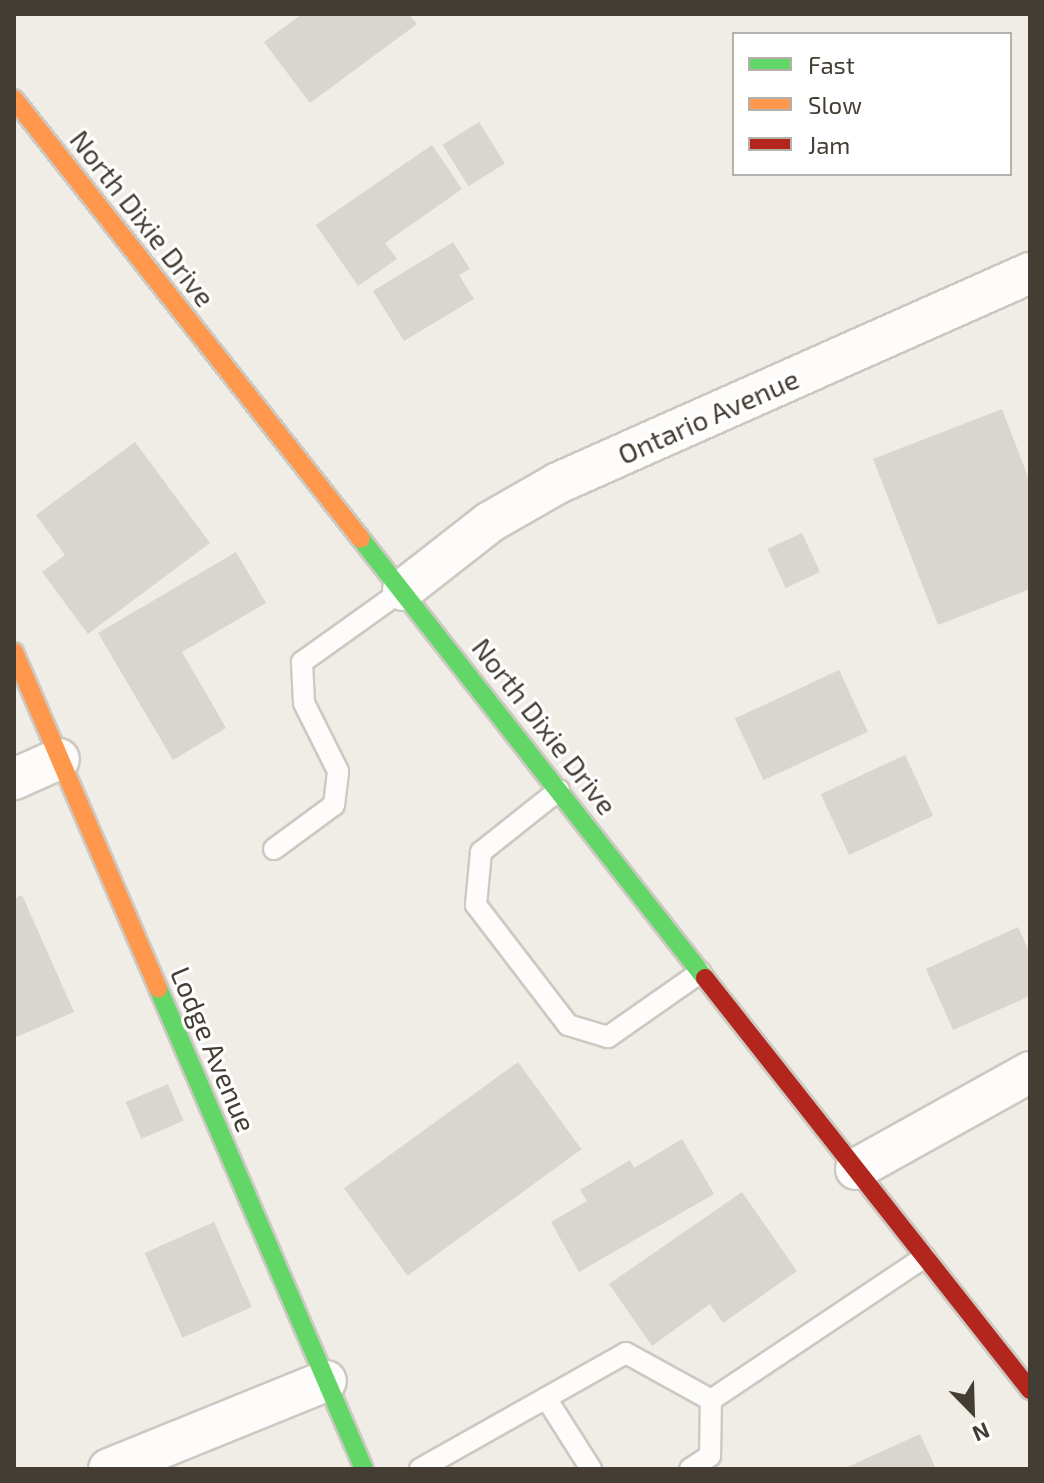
<!DOCTYPE html>
<html>
<head>
<meta charset="utf-8">
<style>
	body { margin:0 }
	#map { position:relative; width:1044px; height:1483px; overflow:hidden; background:#f0ede6; font-family:"Exo 2",sans-serif }
	div>[style] { position:absolute }
	.building>* { inset:0; background:#d9d5cf; transform-origin:0 0 }
	.roads { filter:drop-shadow(2px 0 #ccc9c2) drop-shadow(-2px 0 #ccc9c2) drop-shadow(0 2px #ccc9c2) drop-shadow(0 -2px #ccc9c2) }
	.lane>* { height:20px; margin:-10px; padding:0 10px; transform-origin:10px; border-radius:10px; background:#fdfcfb }
	.street>* { height:40px; margin:-20px; padding:0 20px; transform-origin:20px; border-radius:20px; background:#fdfcfb }
	.fast>* { height:18px; margin:-9px; padding:0 9px; transform-origin:9px; border-radius:9px; background:#63d668 }
	.slow>* { height:18px; margin:-9px; padding:0 9px; transform-origin:9px; border-radius:9px; background:#ff974d }
	.jam>* { height:18px; margin:-9px; padding:0 9px; transform-origin:9px; border-radius:9px; background:#b3261e }
	span { translate:-50% -50%; white-space:nowrap; text-align:center; line-height:1.15; -webkit-text-stroke:6px #fff; paint-order:stroke }
	.street-label { font-size:28px; color:#443d33 }
	.frame { position:absolute; inset:0; border:16px solid #443d33; pointer-events:none }
	.legend { position:absolute; left:732px; top:32px; width:280px; height:144px; box-sizing:border-box; background:#fff; border:2px solid #b4b1ad; margin:0; padding:10px 14px; list-style:none; font-size:24px; color:#443d33 }
	.legend li { display:flex; align-items:center; gap:16px; height:40px }
	.legend b { width:40px; border:2px solid #b4b1ad }
	.north { position:absolute; left:932px; top:1371px; width:80px; height:80px; -webkit-text-stroke:6px #fff; paint-order:stroke; rotate:157deg; font-size:22px; font-weight:700; line-height:32px; text-align:center; color:#443d33 }
	.north::after { content:''; display:block; margin:auto; width:28px; height:36px; background:#443d33; clip-path:polygon(50% 0,100% 100%,50% 72%,0 100%) }
</style>
</head>
<body>
<div id="map">
	<div class="building">
		<i style="clip-path:polygon(302px 14px,409px 14px,417px 24px,310px 103px,264px 42px)"></i>
		<i style="left:479px;top:122px;width:49px;height:43px;rotate:58deg"></i>
		<i style="clip-path:polygon(432px 145px,462px 189px,385px 243px,397px 259px,358px 286px,316px 225px)"></i>
		<i style="clip-path:polygon(453px 242px,470px 269px,459px 275px,474px 299px,404px 341px,373px 291px)"></i>
		<i style="clip-path:polygon(1002px 409px,1030px 482px,1030px 589px,938px 625px,873px 459px)"></i>
		<i style="clip-path:polygon(135px 442px,210px 543px,88px 634px,42px 572px,65px 555px,36px 515px)"></i>
		<i style="left:802px;top:533px;width:43px;height:38px;rotate:65deg"></i>
		<i style="clip-path:polygon(236px 552px,266px 603px,182px 652px,226px 728px,173px 760px,98px 633px)"></i>
		<i style="left:839px;top:670px;width:68px;height:115px;rotate:65deg"></i>
		<i style="left:905px;top:755px;width:67px;height:93px;rotate:65deg"></i>
		<i style="clip-path:polygon(22px 895px,74px 1012px,14px 1038px,14px 899px)"></i>
		<i style="clip-path:polygon(1018px 927px,1030px 953px,1030px 996px,953px 1030px,926px 969px)"></i>
		<i style="left:518px;top:1062px;width:108px;height:215px;rotate:54deg"></i>
		<i style="left:168px;top:1084px;width:40px;height:46px;rotate:67deg"></i>
		<i style="clip-path:polygon(682px 1139px,714px 1194px,579px 1272px,551px 1222px,587px 1201px,580px 1190px,630px 1160px,634px 1168px)"></i>
		<i style="clip-path:polygon(742px 1192px,797px 1271px,723px 1323px,710px 1304px,652px 1346px,609px 1284px)"></i>
		<i style="left:214px;top:1222px;width:93px;height:76px;rotate:66deg"></i>
		<i style="clip-path:polygon(920px 1434px,936px 1469px,843px 1469px)"></i>
	</div>
	<div class="roads">
		<div class="lane">
			<i style="left:559px;top:790px;width:100px;rotate:141.5deg"></i>
			<i style="left:481px;top:852px;width:53px;rotate:95.4deg"></i>
			<i style="left:476px;top:905px;width:151px;rotate:52.5deg"></i>
			<i style="left:568px;top:1025px;width:42px;rotate:16.7deg"></i>
			<i style="left:608px;top:1037px;width:113px;rotate:-35deg"></i>
			<i style="left:274px;top:849px;width:74px;rotate:-36.3deg"></i>
			<i style="left:334px;top:805px;width:34px;rotate:-83deg"></i>
			<i style="left:338px;top:771px;width:76px;rotate:-116.6deg"></i>
			<i style="left:304px;top:703px;width:41px;rotate:-92.8deg"></i>
			<i style="left:302px;top:662px;width:124px;rotate:-35.5deg"></i>
			<i style="left:546px;top:1398px;width:84px;rotate:57.6deg"></i>
			<i style="left:420px;top:1469px;width:236px;rotate:-29.4deg"></i>
			<i style="left:626px;top:1353px;width:97px;rotate:28.9deg"></i>
			<i style="left:690px;top:1469px;width:24px;rotate:-33deg"></i>
			<i style="left:710px;top:1456px;width:56px;rotate:-89deg"></i>
			<i style="left:711px;top:1400px;width:257px;rotate:-33.8deg"></i>
		</div>
		<div class="street">
			<i style="left:403px;top:590px;width:110px;rotate:-38deg"></i>
			<i style="left:490px;top:522px;width:78px;rotate:-29.8deg"></i>
			<i style="left:558px;top:483px;width:517px;rotate:-23.99deg"></i>
			<i style="left:14px;top:779px;width:49px;rotate:-24deg"></i>
			<i style="left:856px;top:1169px;width:199px;rotate:-29.1deg"></i>
			<i style="left:109px;top:1469px;width:234px;rotate:-22.1deg"></i>
		</div>
		<div class="fast">
			<i style="left:361px;top:539px;width:558px;rotate:51.92deg"></i>
			<i style="left:158px;top:988px;width:523px;rotate:66.82deg"></i>
		</div>
		<div class="slow">
			<i style="left:14px;top:99px;width:560px;rotate:51.74deg"></i>
			<i style="left:14px;top:652px;width:366px;rotate:66.8deg"></i>
		</div>
		<div class="jam">
			<i style="left:705px;top:978px;width:525px;rotate:51.73deg"></i>
		</div>
	</div>
	<div class="street-label">
		<span style="left:143px;top:218px;rotate:52deg">North Dixie Drive</span>
		<span style="left:708px;top:416px;rotate:-24deg">Ontario Avenue</span>
		<span style="left:545px;top:726px;rotate:52deg">North Dixie Drive</span>
		<span style="left:214px;top:1049px;rotate:67deg">Lodge Avenue</span>
	</div>
	<div class="frame"></div>
	<ul class="legend">
	<li><b style="height:10px;background:#63d668"></b>Fast</li>
	<li><b style="height:10px;background:#ff974d"></b>Slow</li>
	<li><b style="height:10px;background:#b3261e"></b>Jam</li>
	</ul>
	<div class="north">N</div>
</div>
</body>
</html>
